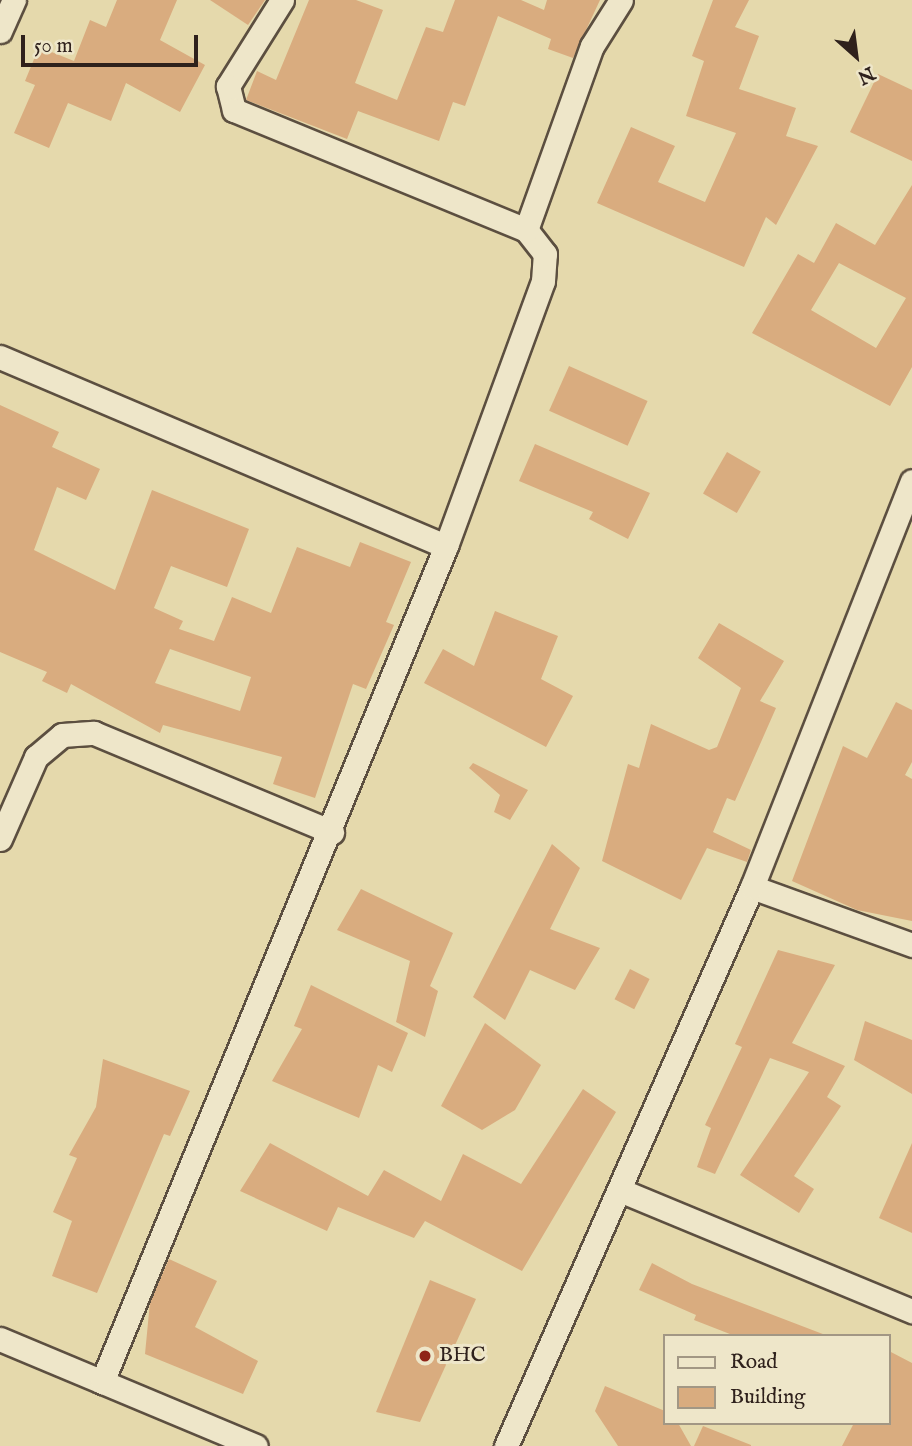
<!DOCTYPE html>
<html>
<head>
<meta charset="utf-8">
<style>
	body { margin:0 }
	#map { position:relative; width:912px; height:1446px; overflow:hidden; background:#e5d9ac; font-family:"IM FELL English",serif }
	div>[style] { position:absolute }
	.building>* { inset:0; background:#d9ac7f; transform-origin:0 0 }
	.roads { filter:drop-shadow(2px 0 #5c4f40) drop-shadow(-2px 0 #5c4f40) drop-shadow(0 2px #5c4f40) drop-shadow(0 -2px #5c4f40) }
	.minor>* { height:23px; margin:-11.5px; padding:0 11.5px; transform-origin:11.5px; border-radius:11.5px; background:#eee6c9 }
	.dots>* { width:19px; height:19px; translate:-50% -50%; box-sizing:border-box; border:4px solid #eee6c9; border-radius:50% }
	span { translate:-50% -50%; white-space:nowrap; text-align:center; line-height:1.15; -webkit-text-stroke:6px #eee6c9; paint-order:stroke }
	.poi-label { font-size:21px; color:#2f211c }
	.left { translate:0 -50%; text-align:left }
	.legend { position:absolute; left:663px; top:1334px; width:228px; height:91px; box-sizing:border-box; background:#eee6c9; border:2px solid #a29784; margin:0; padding:9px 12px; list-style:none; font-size:21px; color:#2f211c }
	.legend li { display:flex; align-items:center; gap:14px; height:35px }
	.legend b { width:35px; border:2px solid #a29784 }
	.north { position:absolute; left:821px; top:21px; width:70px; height:70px; -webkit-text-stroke:5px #eee6c9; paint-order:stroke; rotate:152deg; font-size:19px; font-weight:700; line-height:28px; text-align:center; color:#2f211c }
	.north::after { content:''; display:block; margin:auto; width:24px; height:32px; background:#2f211c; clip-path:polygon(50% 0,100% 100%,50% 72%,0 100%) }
	.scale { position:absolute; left:21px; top:35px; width:177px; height:32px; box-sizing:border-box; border:4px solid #2f211c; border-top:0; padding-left:9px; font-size:21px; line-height:24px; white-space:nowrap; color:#2f211c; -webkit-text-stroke:5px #eee6c9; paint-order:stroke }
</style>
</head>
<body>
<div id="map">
	<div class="building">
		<i style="clip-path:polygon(117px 0,177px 0,160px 40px,205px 65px,180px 112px,126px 83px,111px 121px,68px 103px,49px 148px,14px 133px,35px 85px,25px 81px,39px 47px,74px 61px,90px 20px,106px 27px)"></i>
		<i style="clip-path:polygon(210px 0,265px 0,248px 25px)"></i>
		<i style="clip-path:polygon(309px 0,356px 0,383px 10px,355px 83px,397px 100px,426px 27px,443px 32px,455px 0,521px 0,544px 10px,547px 0,600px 0,573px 58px,548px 49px,551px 39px,498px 16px,465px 106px,453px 102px,439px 141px,358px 111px,347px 139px,246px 100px,257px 71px,276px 80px)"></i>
		<i style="clip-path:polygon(713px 0,749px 0,735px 27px,759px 36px,739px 89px,796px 108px,786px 136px,818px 146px,776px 225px,766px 217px,744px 267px,597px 203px,631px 127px,675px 146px,658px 182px,705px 202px,736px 133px,686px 116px,704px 61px,692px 56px)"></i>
		<i style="clip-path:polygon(878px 74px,912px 90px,912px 161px,850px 132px)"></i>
		<i style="clip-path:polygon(evenodd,912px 185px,912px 367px,890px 406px,752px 333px,798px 254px,814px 263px,836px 223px,875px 245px,912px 185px,839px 263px,906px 298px,876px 348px,811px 310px,839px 263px)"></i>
		<i style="left:569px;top:366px;width:86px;height:49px;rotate:24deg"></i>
		<i style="clip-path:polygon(evenodd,0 405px,59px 432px,52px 447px,100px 469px,86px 500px,57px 487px,34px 550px,115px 590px,152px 490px,249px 529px,227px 587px,171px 566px,154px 608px,183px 621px,179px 629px,214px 641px,232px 597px,271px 613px,297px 547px,350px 567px,360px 542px,411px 562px,386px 622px,394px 625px,366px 689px,353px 684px,315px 798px,273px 784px,282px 757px,163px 725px,160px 733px,71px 684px,67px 693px,42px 681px,47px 672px,0 652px,0 405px,170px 649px,251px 677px,240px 711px,155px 683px,170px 649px)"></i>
		<i style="clip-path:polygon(535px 444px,650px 493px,628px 539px,589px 519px,593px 512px,519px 481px)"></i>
		<i style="left:727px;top:452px;width:39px;height:48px;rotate:30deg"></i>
		<i style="clip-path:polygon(495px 611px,558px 636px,541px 679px,573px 696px,546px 747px,424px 683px,443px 649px,474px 666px)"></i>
		<i style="clip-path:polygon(719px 623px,784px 661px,760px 701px,776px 708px,735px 801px,727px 798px,713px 832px,751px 850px,747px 862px,707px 848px,681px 900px,602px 861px,628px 764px,639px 768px,651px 724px,709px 750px,717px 747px,741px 688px,698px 658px)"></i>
		<i style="clip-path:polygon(896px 702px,912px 710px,912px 762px,905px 775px,912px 779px,912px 921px,857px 910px,792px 881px,843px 746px,867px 758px)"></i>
		<i style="clip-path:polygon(473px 763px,528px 790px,510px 820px,494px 812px,500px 795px,469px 768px)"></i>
		<i style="clip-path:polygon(552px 844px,580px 868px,550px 929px,600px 948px,575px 990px,530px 970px,505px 1020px,473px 997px)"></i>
		<i style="clip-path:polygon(361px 889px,453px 933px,430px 986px,438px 991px,425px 1037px,396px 1022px,410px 961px,337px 930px)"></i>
		<i style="clip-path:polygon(778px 950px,835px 965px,792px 1043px,845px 1066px,827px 1097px,841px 1106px,794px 1176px,814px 1189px,799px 1213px,740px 1175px,809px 1072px,770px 1058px,715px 1174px,697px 1167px,711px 1128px,705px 1125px,742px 1047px,735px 1044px)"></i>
		<i style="left:630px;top:969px;width:22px;height:34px;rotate:27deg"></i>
		<i style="clip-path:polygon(311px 985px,408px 1033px,392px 1072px,378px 1065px,359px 1118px,272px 1081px,302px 1029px,294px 1026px)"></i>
		<i style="clip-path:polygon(865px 1021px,912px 1040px,912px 1094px,854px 1060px)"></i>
		<i style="clip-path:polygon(485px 1023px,541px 1065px,515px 1110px,482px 1130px,441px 1106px)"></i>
		<i style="clip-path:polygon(103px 1059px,190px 1091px,170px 1136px,164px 1134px,97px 1293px,52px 1276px,72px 1221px,53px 1212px,77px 1158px,69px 1155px,96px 1107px)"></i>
		<i style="clip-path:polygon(583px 1089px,616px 1112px,522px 1271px,425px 1221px,414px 1238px,338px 1207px,327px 1231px,240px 1191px,270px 1143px,368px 1196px,384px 1170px,441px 1201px,463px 1154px,521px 1184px)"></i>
		<i style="clip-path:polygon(912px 1143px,912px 1233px,879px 1218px)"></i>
		<i style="clip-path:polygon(169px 1259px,217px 1281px,195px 1327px,258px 1361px,243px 1394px,145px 1354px,150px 1302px)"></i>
		<i style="clip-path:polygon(652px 1263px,692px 1284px,828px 1336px,735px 1336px,694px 1320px,696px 1315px,639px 1290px)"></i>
		<i style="clip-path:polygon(430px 1280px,476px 1299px,420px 1422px,376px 1412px)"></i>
		<i style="clip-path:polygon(889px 1351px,912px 1363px,912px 1446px,842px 1446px,854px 1423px,889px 1423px)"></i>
		<i style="clip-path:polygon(605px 1386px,665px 1411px,665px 1423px,678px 1423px,691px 1446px,618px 1446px,595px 1411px)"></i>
		<i style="clip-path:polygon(703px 1426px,751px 1445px,751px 1446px,694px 1446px)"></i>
	</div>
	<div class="roads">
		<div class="minor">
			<i style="left:282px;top:0;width:102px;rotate:122.1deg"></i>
			<i style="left:228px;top:86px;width:25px;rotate:76deg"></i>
			<i style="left:234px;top:110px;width:316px;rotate:22.3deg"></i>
			<i style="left:0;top:31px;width:34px;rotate:-66deg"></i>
			<i style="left:0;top:357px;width:484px;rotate:23deg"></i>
			<i style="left:0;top:839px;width:90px;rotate:-66.3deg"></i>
			<i style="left:36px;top:757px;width:34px;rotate:-40deg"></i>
			<i style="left:62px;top:735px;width:32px;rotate:-4deg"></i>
			<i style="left:94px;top:733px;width:258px;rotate:22.6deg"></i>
			<i style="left:752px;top:887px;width:170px;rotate:19.9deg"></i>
			<i style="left:622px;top:1191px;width:314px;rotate:22.5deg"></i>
			<i style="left:0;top:1339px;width:277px;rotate:22.7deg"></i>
			<i style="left:102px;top:1382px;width:904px;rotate:-67.63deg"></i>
			<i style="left:446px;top:546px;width:282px;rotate:-69.9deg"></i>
			<i style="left:543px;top:281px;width:27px;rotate:-86deg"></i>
			<i style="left:545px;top:254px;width:31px;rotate:-128deg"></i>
			<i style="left:526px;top:230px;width:195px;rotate:-70.3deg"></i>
			<i style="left:592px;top:46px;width:54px;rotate:-57.8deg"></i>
			<i style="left:506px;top:1446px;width:611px;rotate:-66.25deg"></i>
			<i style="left:752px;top:887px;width:436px;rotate:-68.5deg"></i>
		</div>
	</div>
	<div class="dots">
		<i style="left:425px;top:1356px;background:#8f2418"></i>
	</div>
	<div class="poi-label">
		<span class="left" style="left:439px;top:1356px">BHC</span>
	</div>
	<ul class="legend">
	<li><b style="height:9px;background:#eee6c9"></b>Road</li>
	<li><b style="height:19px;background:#d9ac7f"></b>Building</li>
	</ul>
	<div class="north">N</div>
	<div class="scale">50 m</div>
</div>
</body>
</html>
